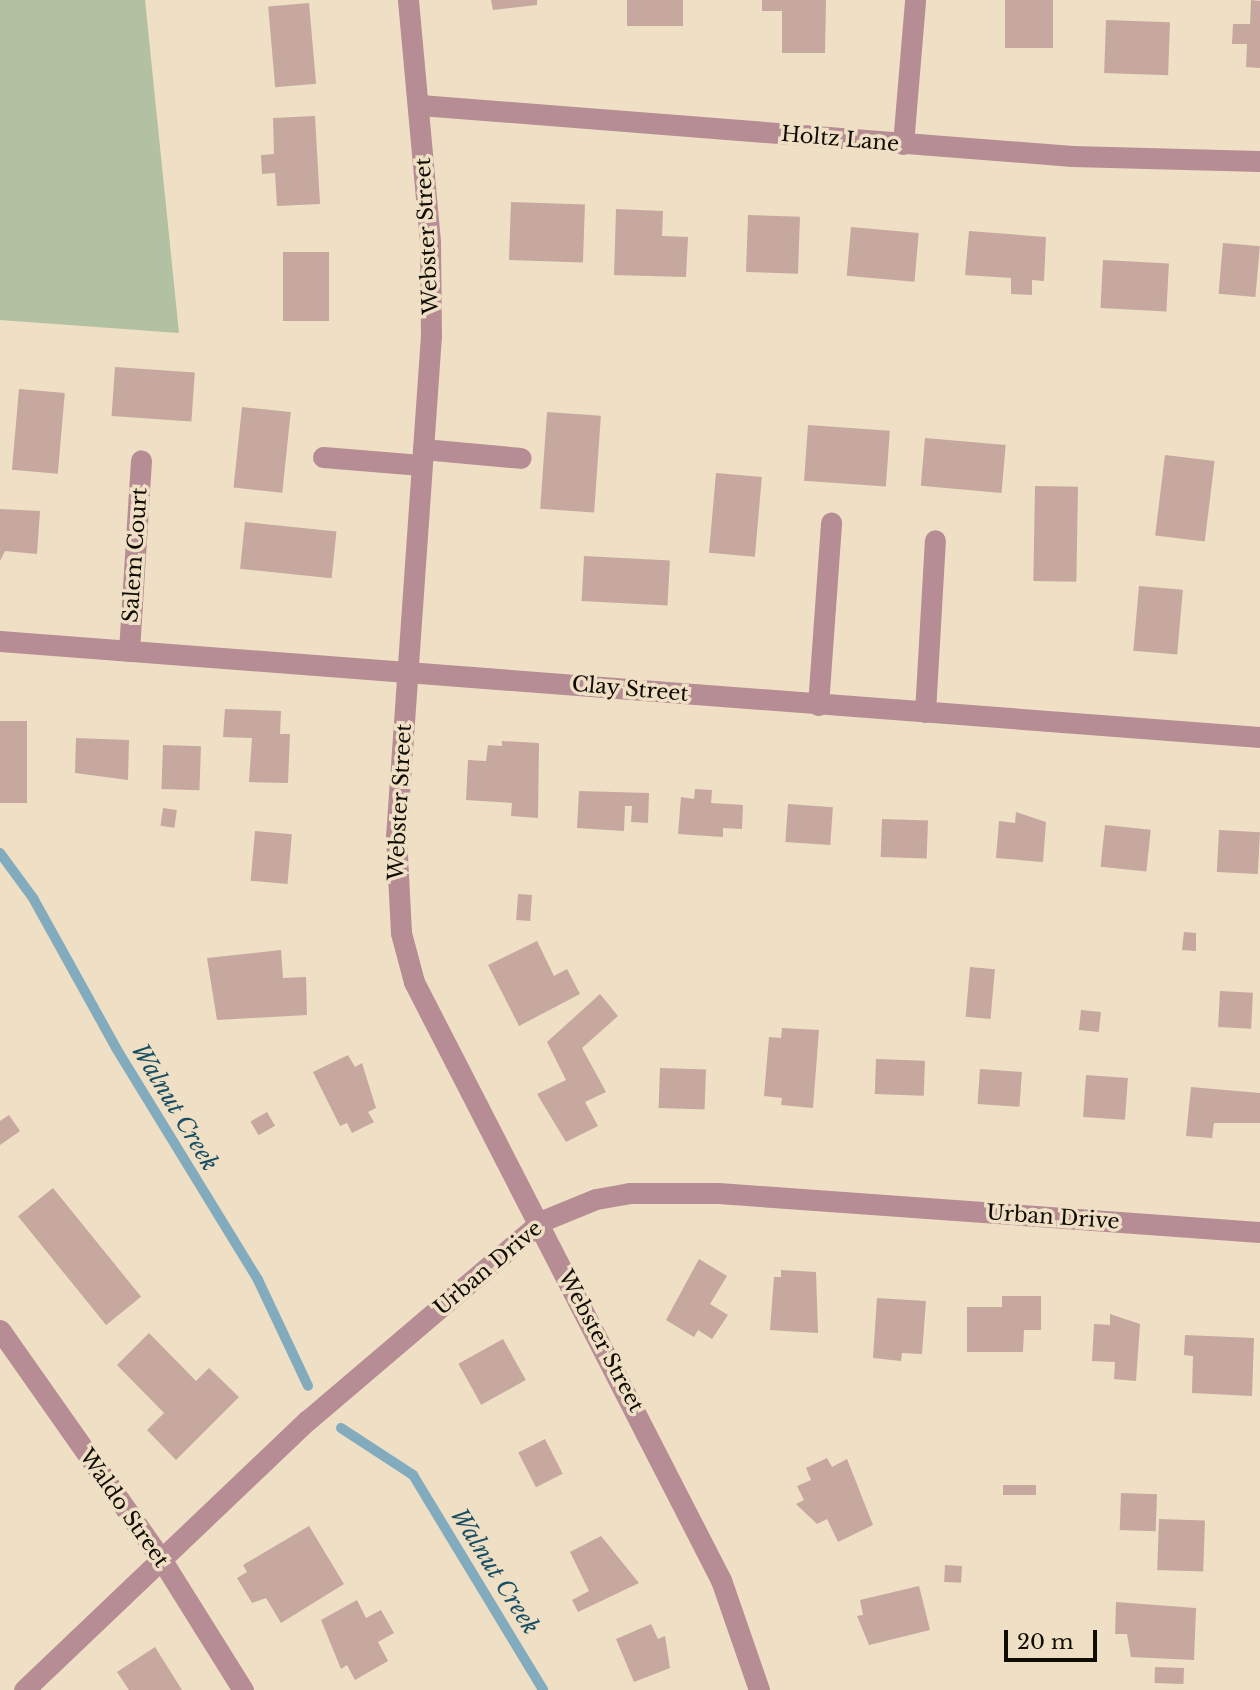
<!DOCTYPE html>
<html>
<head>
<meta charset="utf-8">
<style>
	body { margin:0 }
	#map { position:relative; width:1260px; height:1690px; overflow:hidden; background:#eedfc5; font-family:"Libre Baskerville",serif }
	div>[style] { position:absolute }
	.green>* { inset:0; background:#b2c1a1 }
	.stream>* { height:10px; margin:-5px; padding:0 5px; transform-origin:5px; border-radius:5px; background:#82abbe }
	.building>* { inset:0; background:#c6a89f; transform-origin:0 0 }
	.minor>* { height:21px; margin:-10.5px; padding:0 10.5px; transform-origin:10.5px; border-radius:10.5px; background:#b68d94 }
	span { translate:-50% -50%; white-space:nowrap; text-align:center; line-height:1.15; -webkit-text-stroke:7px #eedfc5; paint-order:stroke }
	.street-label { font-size:21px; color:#110c04 }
	.water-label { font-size:23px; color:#184e63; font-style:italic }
	.scale { position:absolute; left:1004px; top:1630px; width:93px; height:32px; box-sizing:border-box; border:4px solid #110c04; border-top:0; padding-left:9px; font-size:21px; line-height:24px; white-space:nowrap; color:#110c04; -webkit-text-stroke:5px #eedfc5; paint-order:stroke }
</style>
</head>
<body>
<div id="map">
	<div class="green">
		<i style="clip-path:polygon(0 0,145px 0,179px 333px,0 320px)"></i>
	</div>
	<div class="stream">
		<i style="left:0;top:853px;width:56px;rotate:53.7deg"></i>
		<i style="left:33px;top:898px;width:171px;rotate:61deg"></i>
		<i style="left:116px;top:1048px;width:272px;rotate:58.5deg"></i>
		<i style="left:258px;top:1280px;width:117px;rotate:64.7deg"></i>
		<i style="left:341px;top:1428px;width:86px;rotate:33.1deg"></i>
		<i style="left:413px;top:1475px;width:251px;rotate:58.8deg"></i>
	</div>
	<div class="building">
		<i style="clip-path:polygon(491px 0,537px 0,537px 5px,493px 10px)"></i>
		<i style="left:627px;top:0;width:56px;height:26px"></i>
		<i style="clip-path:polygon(762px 0,826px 0,825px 53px,782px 53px,782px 11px,762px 11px)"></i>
		<i style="left:1005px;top:0;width:48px;height:48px"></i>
		<i style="clip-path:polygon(1251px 0,1260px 1px,1260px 68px,1246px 67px,1247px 44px,1232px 44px,1233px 24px,1250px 24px)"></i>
		<i style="left:309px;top:3px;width:81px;height:41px;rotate:85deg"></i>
		<i style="left:1106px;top:20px;width:64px;height:53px;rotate:2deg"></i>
		<i style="clip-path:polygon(315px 116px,320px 204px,277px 206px,275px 173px,262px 174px,261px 155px,274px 154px,273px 118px)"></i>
		<i style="left:511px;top:202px;width:74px;height:58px;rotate:2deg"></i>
		<i style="clip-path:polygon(616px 209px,663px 211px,662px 236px,688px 237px,686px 277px,614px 275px)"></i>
		<i style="left:748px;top:215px;width:52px;height:57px;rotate:2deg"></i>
		<i style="left:851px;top:227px;width:68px;height:49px;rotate:5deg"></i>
		<i style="clip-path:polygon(969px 231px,1046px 237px,1044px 281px,1032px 280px,1032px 295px,1011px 294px,1011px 278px,965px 275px)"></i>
		<i style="left:1223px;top:243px;width:37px;height:51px;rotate:5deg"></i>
		<i style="left:283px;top:252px;width:46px;height:69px"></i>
		<i style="left:1103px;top:260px;width:66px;height:48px;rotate:3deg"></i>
		<i style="left:115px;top:367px;width:80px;height:49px;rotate:4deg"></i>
		<i style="left:19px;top:389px;width:46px;height:81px;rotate:5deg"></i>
		<i style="left:242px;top:407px;width:49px;height:81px;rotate:6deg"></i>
		<i style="left:547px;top:412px;width:54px;height:97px;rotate:4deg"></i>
		<i style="left:808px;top:425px;width:82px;height:56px;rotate:4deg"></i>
		<i style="left:925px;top:438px;width:81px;height:48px;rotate:5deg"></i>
		<i style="left:1165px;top:455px;width:50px;height:81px;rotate:7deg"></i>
		<i style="left:716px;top:473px;width:46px;height:80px;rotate:5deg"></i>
		<i style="left:1035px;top:486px;width:43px;height:95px;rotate:1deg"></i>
		<i style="clip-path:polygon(0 509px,40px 511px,37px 554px,5px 551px,0 561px)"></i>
		<i style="left:245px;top:522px;width:92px;height:47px;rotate:6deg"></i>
		<i style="left:584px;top:556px;width:86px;height:45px;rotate:3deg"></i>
		<i style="left:1139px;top:586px;width:44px;height:65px;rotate:5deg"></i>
		<i style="clip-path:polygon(225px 709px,281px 711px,280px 734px,290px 734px,288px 783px,249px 782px,252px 738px,223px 737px)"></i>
		<i style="left:0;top:721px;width:27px;height:82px"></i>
		<i style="clip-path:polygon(76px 738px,129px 740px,128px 780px,75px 773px)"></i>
		<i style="clip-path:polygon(502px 741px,539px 743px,538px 818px,511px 816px,512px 803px,466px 800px,468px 760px,486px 761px,488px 745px,502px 746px)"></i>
		<i style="left:163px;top:745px;width:38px;height:44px;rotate:2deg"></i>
		<i style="clip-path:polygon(695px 789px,712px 790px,711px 803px,743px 805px,742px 829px,723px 828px,723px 837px,678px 834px,681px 797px,694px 799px)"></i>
		<i style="clip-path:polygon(579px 791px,649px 793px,648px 823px,631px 822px,632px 806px,625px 806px,624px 831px,577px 828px)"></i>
		<i style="left:788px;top:804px;width:45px;height:38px;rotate:4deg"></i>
		<i style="left:163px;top:808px;width:14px;height:18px;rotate:8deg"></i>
		<i style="clip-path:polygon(1016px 812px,1046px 822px,1043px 862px,996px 858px,999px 821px,1015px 823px)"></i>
		<i style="left:882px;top:819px;width:46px;height:38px;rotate:2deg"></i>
		<i style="left:1105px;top:825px;width:46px;height:42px;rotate:6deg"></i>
		<i style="left:1219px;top:830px;width:41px;height:42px;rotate:3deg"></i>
		<i style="left:255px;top:831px;width:37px;height:50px;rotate:5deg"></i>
		<i style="left:518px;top:894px;width:14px;height:26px;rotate:4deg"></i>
		<i style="clip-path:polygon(1184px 932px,1196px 933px,1196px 951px,1182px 950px)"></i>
		<i style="clip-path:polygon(537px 941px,554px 976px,567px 969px,580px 994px,519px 1026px,488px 965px)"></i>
		<i style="clip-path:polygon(281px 950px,283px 978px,306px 977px,307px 1015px,217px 1020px,207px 958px)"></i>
		<i style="left:970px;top:967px;width:25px;height:50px;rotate:5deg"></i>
		<i style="left:1220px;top:991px;width:33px;height:36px;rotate:3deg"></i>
		<i style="clip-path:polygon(600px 994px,618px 1016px,582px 1048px,606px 1092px,585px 1102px,598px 1126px,566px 1142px,537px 1094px,566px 1080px,547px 1042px)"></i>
		<i style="left:1081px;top:1010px;width:20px;height:20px;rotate:6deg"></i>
		<i style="clip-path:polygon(782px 1028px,819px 1030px,813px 1108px,781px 1105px,782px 1098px,764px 1096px,769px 1037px,781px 1038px)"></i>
		<i style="clip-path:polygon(348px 1055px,355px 1067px,362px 1063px,376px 1108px,368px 1112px,374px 1122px,352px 1133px,347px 1123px,340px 1126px,313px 1072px)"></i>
		<i style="left:876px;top:1059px;width:49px;height:35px;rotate:2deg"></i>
		<i style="left:660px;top:1068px;width:46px;height:40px;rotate:2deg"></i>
		<i style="left:980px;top:1069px;width:42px;height:35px;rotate:4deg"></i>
		<i style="left:1086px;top:1075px;width:42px;height:42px;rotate:4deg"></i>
		<i style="clip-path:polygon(1191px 1087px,1260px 1093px,1260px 1123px,1214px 1123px,1212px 1138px,1186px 1136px)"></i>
		<i style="left:267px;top:1112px;width:16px;height:19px;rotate:60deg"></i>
		<i style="clip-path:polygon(9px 1115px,20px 1131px,0 1145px,0 1121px)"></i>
		<i style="left:53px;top:1188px;width:140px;height:45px;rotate:51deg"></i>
		<i style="clip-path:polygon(699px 1259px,727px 1276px,710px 1304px,728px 1315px,712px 1339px,698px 1330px,694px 1337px,666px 1320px)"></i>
		<i style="clip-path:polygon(781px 1270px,816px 1272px,818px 1333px,770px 1330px,774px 1277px,781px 1277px)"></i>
		<i style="clip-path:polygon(1002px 1296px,1041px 1296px,1041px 1330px,1024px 1330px,1023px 1352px,967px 1352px,967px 1307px,1002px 1307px)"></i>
		<i style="clip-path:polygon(877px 1298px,926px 1301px,922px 1354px,902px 1353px,901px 1361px,873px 1358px)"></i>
		<i style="clip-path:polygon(1110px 1314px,1140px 1324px,1136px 1381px,1114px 1379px,1115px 1362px,1092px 1361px,1094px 1324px,1110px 1325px)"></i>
		<i style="clip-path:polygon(149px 1333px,196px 1381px,209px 1368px,239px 1397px,176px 1460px,147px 1430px,164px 1413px,117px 1365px)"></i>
		<i style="clip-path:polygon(1185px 1335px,1254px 1338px,1252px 1396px,1192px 1393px,1193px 1356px,1184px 1355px)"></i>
		<i style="left:503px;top:1339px;width:47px;height:51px;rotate:61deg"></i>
		<i style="left:545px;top:1439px;width:39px;height:30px;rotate:63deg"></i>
		<i style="clip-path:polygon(827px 1458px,832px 1467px,847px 1459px,873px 1525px,838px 1542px,827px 1519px,817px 1524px,796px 1504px,804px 1500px,797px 1486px,811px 1480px,806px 1468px)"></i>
		<i style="left:1036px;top:1485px;width:10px;height:33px;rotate:90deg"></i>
		<i style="left:1121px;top:1493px;width:36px;height:37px;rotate:2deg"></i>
		<i style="left:1159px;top:1519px;width:46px;height:51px;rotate:2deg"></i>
		<i style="clip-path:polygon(309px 1526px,344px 1584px,281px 1623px,266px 1598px,252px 1603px,237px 1578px,247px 1572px,243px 1565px)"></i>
		<i style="clip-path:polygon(601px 1536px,639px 1583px,578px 1612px,572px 1600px,589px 1591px,570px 1552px)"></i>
		<i style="left:945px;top:1565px;width:17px;height:17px;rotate:3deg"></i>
		<i style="clip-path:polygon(919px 1586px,930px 1630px,869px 1645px,857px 1616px,863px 1615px,860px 1600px)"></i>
		<i style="clip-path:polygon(357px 1600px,366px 1618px,381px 1610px,394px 1633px,378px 1642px,388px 1661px,355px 1680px,347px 1665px,341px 1669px,321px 1620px)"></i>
		<i style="clip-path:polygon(1116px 1602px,1196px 1608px,1194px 1660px,1131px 1657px,1127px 1634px,1115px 1634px)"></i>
		<i style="clip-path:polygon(651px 1624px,658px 1639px,665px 1636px,670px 1668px,634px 1682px,616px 1639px)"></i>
		<i style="clip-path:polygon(155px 1647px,182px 1690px,129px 1690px,117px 1672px)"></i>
		<i style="left:1155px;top:1667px;width:29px;height:16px;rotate:2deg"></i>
	</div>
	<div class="minor">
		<i style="left:408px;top:0;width:243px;rotate:84.8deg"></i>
		<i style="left:430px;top:242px;width:93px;rotate:89.4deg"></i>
		<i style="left:431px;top:335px;width:503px;rotate:93.99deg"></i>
		<i style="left:396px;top:837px;width:96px;rotate:87deg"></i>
		<i style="left:401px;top:933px;width:51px;rotate:75.1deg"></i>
		<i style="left:414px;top:982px;width:672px;rotate:62.83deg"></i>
		<i style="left:721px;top:1580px;width:116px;rotate:70.9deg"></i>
		<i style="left:420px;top:105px;width:654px;rotate:4.47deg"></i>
		<i style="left:1072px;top:156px;width:188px;rotate:1.5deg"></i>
		<i style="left:903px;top:144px;width:144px;rotate:-85.2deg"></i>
		<i style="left:423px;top:449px;width:98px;rotate:5.2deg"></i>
		<i style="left:323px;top:457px;width:98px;rotate:4.7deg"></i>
		<i style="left:0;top:641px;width:1264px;rotate:4.36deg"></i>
		<i style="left:129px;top:651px;width:191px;rotate:-86.4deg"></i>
		<i style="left:818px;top:705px;width:183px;rotate:-85.9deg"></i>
		<i style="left:925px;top:712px;width:172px;rotate:-86.7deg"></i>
		<i style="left:0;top:1330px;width:284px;rotate:54.9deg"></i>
		<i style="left:163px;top:1562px;width:151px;rotate:58deg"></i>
		<i style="left:24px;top:1690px;width:392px;rotate:-43.6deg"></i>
		<i style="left:308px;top:1420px;width:307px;rotate:-40.4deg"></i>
		<i style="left:542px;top:1221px;width:58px;rotate:-22.2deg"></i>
		<i style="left:596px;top:1199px;width:34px;rotate:-10deg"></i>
		<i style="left:629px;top:1193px;width:89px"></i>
		<i style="left:718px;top:1193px;width:543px;rotate:4.12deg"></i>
	</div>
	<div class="street-label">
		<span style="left:840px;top:139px;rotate:5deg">Holtz Lane</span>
		<span style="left:427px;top:236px;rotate:-93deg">Webster Street</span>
		<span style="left:135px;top:555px;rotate:-86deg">Salem Court</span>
		<span style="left:630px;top:689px;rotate:5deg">Clay Street</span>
		<span style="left:400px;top:802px;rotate:-87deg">Webster Street</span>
		<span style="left:1053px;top:1217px;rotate:4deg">Urban Drive</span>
		<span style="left:488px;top:1268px;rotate:-40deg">Urban Drive</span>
		<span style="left:601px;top:1341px;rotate:62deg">Webster Street</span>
		<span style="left:124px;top:1508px;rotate:55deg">Waldo Street</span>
	</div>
	<div class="water-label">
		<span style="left:175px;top:1107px;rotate:59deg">Walnut Creek</span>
		<span style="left:495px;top:1571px;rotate:58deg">Walnut Creek</span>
	</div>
	<div class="scale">20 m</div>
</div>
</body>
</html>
